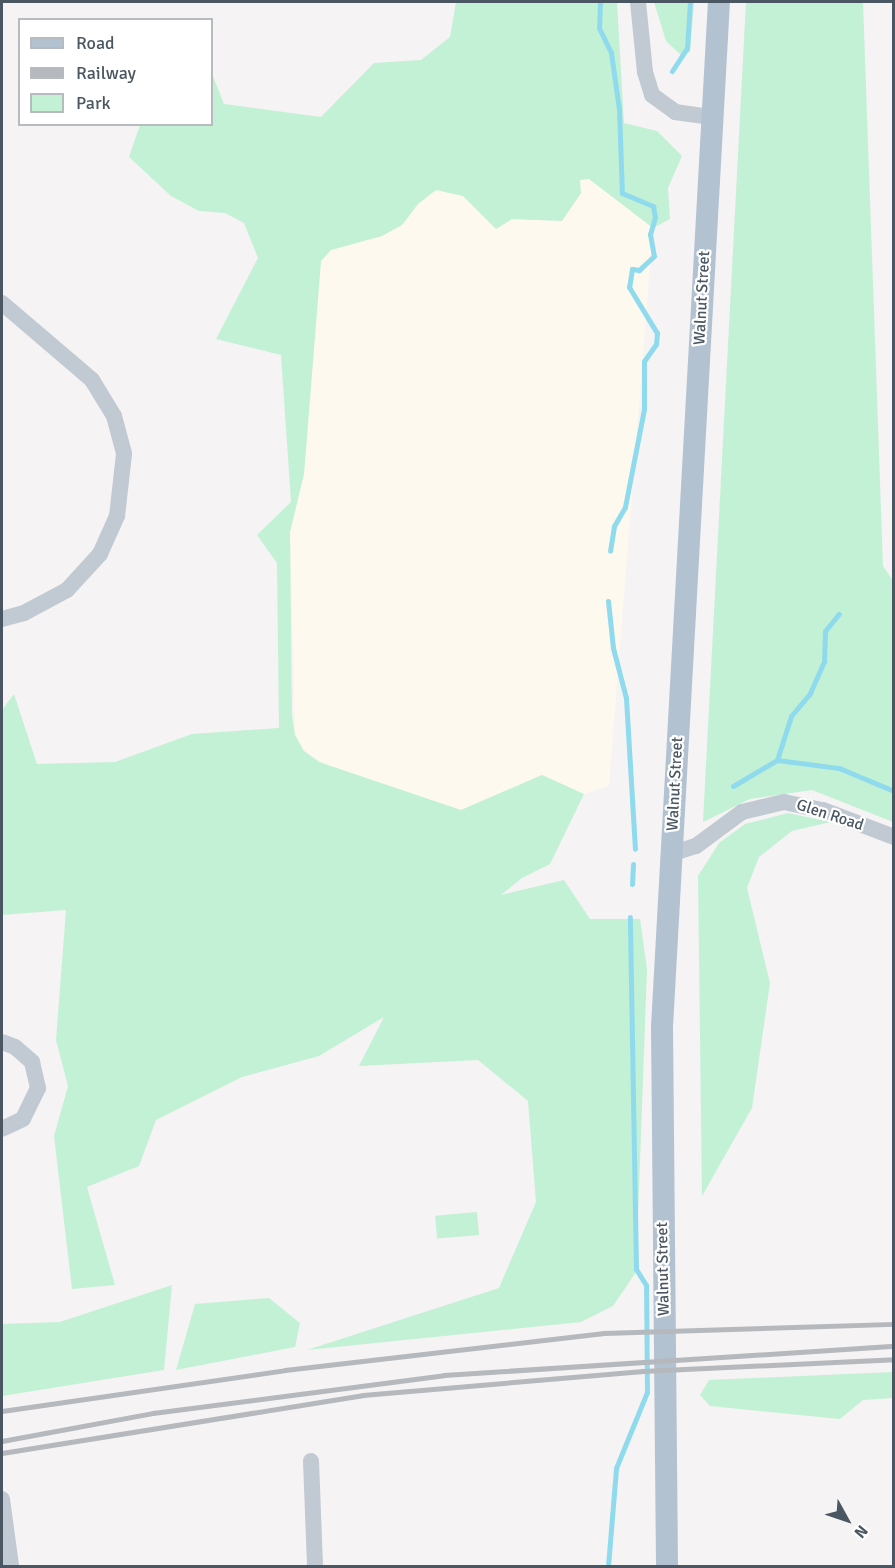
<!DOCTYPE html>
<html>
<head>
<meta charset="utf-8">
<style>
	body { margin:0 }
	#map { position:relative; width:895px; height:1568px; overflow:hidden; background:#f5f3f3; font-family:Signika,sans-serif }
	div>[style] { position:absolute }
	.commercial>* { inset:0; background:#fdf9ef }
	.green>* { inset:0; background:#c3f1d5; transform-origin:0 0 }
	.stream>* { height:5px; margin:-2.5px; padding:0 2.5px; transform-origin:2.5px; border-radius:2.5px; background:#90daee }
	.minor>* { height:16px; margin:-8px; padding:0 8px; transform-origin:8px; border-radius:8px; background:#c1cad2 }
	.major>* { height:22px; margin:-11px; padding:0 11px; transform-origin:11px; border-radius:11px; background:#b3c2d1 }
	.rail>* { height:4.5px; margin:-2.25px; padding:0 2.25px; transform-origin:2.25px; border-radius:2.25px; background:#b5b8bd }
	span { translate:-50% -50%; white-space:nowrap; text-align:center; line-height:1.15; -webkit-text-stroke:4.5px #fff; paint-order:stroke }
	.street-label { font-size:16px; color:#4a5661 }
	.frame { position:absolute; inset:0; border:3px solid #4a5661; pointer-events:none }
	.legend { position:absolute; left:18px; top:18px; width:195px; height:108px; box-sizing:border-box; background:#fff; border:2px solid #b7bbc0; margin:0; padding:8px 10px; list-style:none; font-size:18px; color:#4a5661 }
	.legend li { display:flex; align-items:center; gap:12px; height:30px }
	.legend b { width:30px; border:2px solid #b7bbc0 }
	.north { position:absolute; left:817px; top:1490px; width:60px; height:60px; -webkit-text-stroke:4px #fff; paint-order:stroke; rotate:130deg; font-size:16px; font-weight:700; line-height:24px; text-align:center; color:#4a5661 }
	.north::after { content:''; display:block; margin:auto; width:21px; height:27px; background:#4a5661; clip-path:polygon(50% 0,100% 100%,50% 72%,0 100%) }
</style>
</head>
<body>
<div id="map">
	<div class="commercial">
		<i style="clip-path:polygon(589px 179px,653px 228px,609px 786px,584px 794px,542px 775px,461px 810px,335px 770px,304px 751px,295px 735px,290px 532px,304px 474px,321px 261px,331px 250px,382px 236px,402px 225px,418px 204px,436px 190px,463px 196px,496px 229px,512px 219px,562px 221px,581px 193px,580px 180px)"></i>
	</div>
	<div class="green">
		<i style="clip-path:polygon(456px 2px,617px 2px,624px 123px,657px 131px,682px 156px,668px 188px,670px 219px,653px 228px,589px 179px,580px 180px,581px 193px,562px 221px,512px 219px,496px 229px,463px 196px,436px 190px,418px 204px,402px 225px,382px 236px,331px 250px,321px 261px,304px 474px,290px 532px,292px 715px,295px 735px,304px 751px,319px 762px,461px 810px,542px 775px,584px 794px,550px 864px,522px 878px,501px 895px,564px 880px,590px 919px,640px 919px,647px 969px,636px 1272px,613px 1306px,581px 1322px,307px 1350px,499px 1288px,536px 1202px,528px 1101px,478px 1060px,359px 1066px,384px 1017px,319px 1056px,242px 1077px,156px 1120px,139px 1166px,87px 1187px,115px 1285px,72px 1289px,54px 1136px,68px 1086px,56px 1040px,66px 910px,2px 915px,2px 710px,14px 694px,37px 764px,115px 762px,192px 734px,279px 728px,277px 563px,257px 535px,291px 502px,281px 355px,216px 339px,258px 258px,244px 223px,225px 213px,199px 211px,171px 196px,129px 157px,140px 125px,212px 124px,213px 76px,224px 104px,321px 117px,374px 63px,421px 60px,450px 37px)"></i>
		<i style="clip-path:polygon(654px 2px,694px 2px,690px 52px,681px 55px,666px 41px)"></i>
		<i style="clip-path:polygon(746px 2px,863px 2px,883px 566px,894px 582px,893px 822px,812px 790px,750px 799px,703px 822px)"></i>
		<i style="clip-path:polygon(788px 813px,831px 822px,792px 831px,759px 857px,747px 888px,770px 983px,752px 1108px,702px 1196px,698px 876px,719px 843px,745px 824px)"></i>
		<i style="left:477px;top:1212px;width:23px;height:42px;rotate:85deg"></i>
		<i style="clip-path:polygon(172px 1285px,164px 1370px,2px 1396px,2px 1324px,60px 1322px)"></i>
		<i style="clip-path:polygon(269px 1298px,300px 1323px,295px 1347px,176px 1370px,195px 1304px)"></i>
		<i style="clip-path:polygon(893px 1372px,893px 1398px,863px 1400px,840px 1419px,710px 1406px,700px 1395px,709px 1380px)"></i>
	</div>
	<div class="stream">
		<i style="left:600px;top:2px;width:26px;rotate:92deg"></i>
		<i style="left:599px;top:28px;width:28px;rotate:64deg"></i>
		<i style="left:611px;top:53px;width:57px;rotate:81.9deg"></i>
		<i style="left:619px;top:109px;width:84px;rotate:88deg"></i>
		<i style="left:622px;top:193px;width:34px;rotate:23deg"></i>
		<i style="left:653px;top:206px;width:11px;rotate:80deg"></i>
		<i style="left:655px;top:217px;width:18px;rotate:106deg"></i>
		<i style="left:650px;top:234px;width:22px;rotate:80deg"></i>
		<i style="left:654px;top:256px;width:21px;rotate:137deg"></i>
		<i style="left:639px;top:270px;width:7px;rotate:-172deg"></i>
		<i style="left:632px;top:269px;width:18px;rotate:99deg"></i>
		<i style="left:629px;top:287px;width:54px;rotate:58.7deg"></i>
		<i style="left:657px;top:333px;width:11px;rotate:95deg"></i>
		<i style="left:656px;top:344px;width:21px;rotate:125deg"></i>
		<i style="left:644px;top:361px;width:48px;rotate:90deg"></i>
		<i style="left:644px;top:409px;width:100px;rotate:101deg"></i>
		<i style="left:625px;top:507px;width:22px;rotate:120deg"></i>
		<i style="left:614px;top:526px;width:25px;rotate:99deg"></i>
		<i style="left:672px;top:71px;width:27px;rotate:-57deg"></i>
		<i style="left:687px;top:48px;width:46px;rotate:-86.3deg"></i>
		<i style="left:608px;top:601px;width:47px;rotate:83.9deg"></i>
		<i style="left:613px;top:648px;width:52px;rotate:75.4deg"></i>
		<i style="left:626px;top:698px;width:151px;rotate:86.6deg"></i>
		<i style="left:777px;top:760px;width:46px;rotate:-72.3deg"></i>
		<i style="left:791px;top:716px;width:30px;rotate:-50deg"></i>
		<i style="left:810px;top:693px;width:35px;rotate:-66deg"></i>
		<i style="left:824px;top:661px;width:30px;rotate:-88deg"></i>
		<i style="left:825px;top:631px;width:22px;rotate:-51deg"></i>
		<i style="left:733px;top:786px;width:51px;rotate:-30.6deg"></i>
		<i style="left:777px;top:760px;width:63px;rotate:7.4deg"></i>
		<i style="left:839px;top:768px;width:60px;rotate:22.7deg"></i>
		<i style="left:632px;top:884px;width:20px;rotate:-87deg"></i>
		<i style="left:608px;top:1566px;width:98px;rotate:-85.3deg"></i>
		<i style="left:616px;top:1468px;width:82px;rotate:-67.8deg"></i>
		<i style="left:647px;top:1392px;width:107px;rotate:-90.5deg"></i>
		<i style="left:646px;top:1285px;width:19px;rotate:-122deg"></i>
		<i style="left:636px;top:1269px;width:352px;rotate:-91deg"></i>
	</div>
	<div class="minor">
		<i style="left:638px;top:2px;width:70px;rotate:84.3deg"></i>
		<i style="left:645px;top:72px;width:24px;rotate:73deg"></i>
		<i style="left:652px;top:95px;width:29px;rotate:36deg"></i>
		<i style="left:675px;top:112px;width:37px;rotate:8deg"></i>
		<i style="left:2px;top:303px;width:118px;rotate:40.5deg"></i>
		<i style="left:92px;top:380px;width:42px;rotate:58.6deg"></i>
		<i style="left:114px;top:416px;width:39px;rotate:75deg"></i>
		<i style="left:124px;top:454px;width:62px;rotate:96.4deg"></i>
		<i style="left:117px;top:516px;width:42px;rotate:114.1deg"></i>
		<i style="left:100px;top:554px;width:49px;rotate:132.5deg"></i>
		<i style="left:67px;top:590px;width:49px;rotate:151.9deg"></i>
		<i style="left:24px;top:613px;width:23px;rotate:165deg"></i>
		<i style="left:671px;top:854px;width:26px;rotate:-18deg"></i>
		<i style="left:696px;top:846px;width:57px;rotate:-36.5deg"></i>
		<i style="left:742px;top:812px;width:43px;rotate:-13.4deg"></i>
		<i style="left:784px;top:802px;width:40px;rotate:12deg"></i>
		<i style="left:823px;top:810px;width:76px;rotate:20.8deg"></i>
		<i style="left:2px;top:1042px;width:14px;rotate:21deg"></i>
		<i style="left:15px;top:1047px;width:23px;rotate:41deg"></i>
		<i style="left:32px;top:1062px;width:27px;rotate:77deg"></i>
		<i style="left:38px;top:1088px;width:34px;rotate:116deg"></i>
		<i style="left:23px;top:1119px;width:23px;rotate:155deg"></i>
		<i style="left:311px;top:1461px;width:105px;rotate:87.8deg"></i>
		<i style="left:2px;top:1499px;width:68px;rotate:82.3deg"></i>
	</div>
	<div class="major">
		<i style="left:667px;top:1566px;width:539px;rotate:-90.53deg"></i>
		<i style="left:662px;top:1027px;width:1027px;rotate:-86.82deg"></i>
	</div>
	<div class="rail">
		<i style="left:2px;top:1411px;width:286px;rotate:-8.2deg"></i>
		<i style="left:285px;top:1370px;width:321px;rotate:-6.6deg"></i>
		<i style="left:604px;top:1333px;width:290px;rotate:-1.8deg"></i>
		<i style="left:2px;top:1441px;width:154px;rotate:-10.5deg"></i>
		<i style="left:153px;top:1413px;width:293px;rotate:-7.4deg"></i>
		<i style="left:444px;top:1375px;width:451px;rotate:-3.7deg"></i>
		<i style="left:2px;top:1453px;width:366px;rotate:-9.1deg"></i>
		<i style="left:363px;top:1395px;width:281px;rotate:-4.9deg"></i>
		<i style="left:643px;top:1371px;width:251px;rotate:-2.7deg"></i>
	</div>
	<div class="street-label">
		<span style="left:702px;top:298px;rotate:-87deg">Walnut Street</span>
		<span style="left:675px;top:784px;rotate:-87deg">Walnut Street</span>
		<span style="left:830px;top:815px;rotate:18deg">Glen Road</span>
		<span style="left:663px;top:1269px;rotate:-91deg">Walnut Street</span>
	</div>
	<div class="frame"></div>
	<ul class="legend">
	<li><b style="height:8px;background:#b3c2d1"></b>Road</li>
	<li><b style="height:8px;background:#b5b8bd"></b>Railway</li>
	<li><b style="height:16px;background:#c3f1d5"></b>Park</li>
	</ul>
	<div class="north">N</div>
</div>
</body>
</html>
